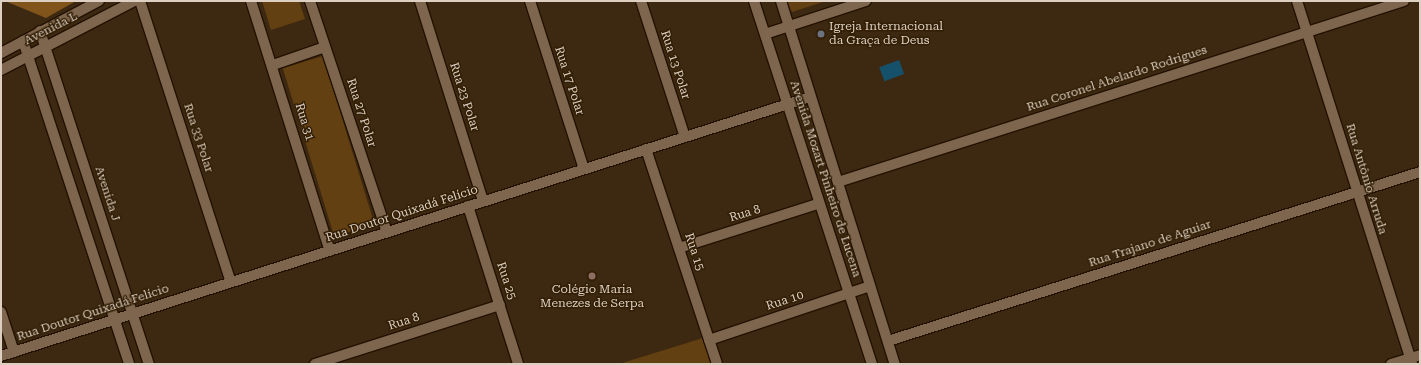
<!DOCTYPE html>
<html>
<head>
<meta charset="utf-8">
<style>
	body { margin:0 }
	#map { position:relative; width:1421px; height:365px; overflow:hidden; background:#3d2911; font-family:"Roboto Serif",serif }
	div>[style] { position:absolute }
	.green>* { inset:0; background:#634011; transform-origin:0 0 }
	.forest>* { inset:0; background:#80541b }
	.water>* { inset:0; background:#16516b; transform-origin:0 0 }
	.roads { filter:drop-shadow(1px 0 #231100) drop-shadow(-1px 0 #231100) drop-shadow(0 1px #231100) drop-shadow(0 -1px #231100) }
	.street>* { height:10px; margin:-5px; padding:0 5px; transform-origin:5px; border-radius:5px; background:#7d664d }
	.secondary>* { height:10px; margin:-5px; padding:0 5px; transform-origin:5px; border-radius:5px; background:#7d664d }
	.dots>* { width:11px; height:11px; translate:-50% -50%; box-sizing:border-box; border:2px solid #331f06; border-radius:50% }
	span { translate:-50% -50%; white-space:nowrap; text-align:center; line-height:1.15; -webkit-text-stroke:3px #331f06; paint-order:stroke }
	.poi-label { font-size:12px; color:#ddd0c2 }
	.left { translate:0 -50%; text-align:left }
	.street-label { font-size:12px; color:#ddd0c2 }
	.frame { position:absolute; inset:0; border:2px solid #ddd0c2; pointer-events:none }
</style>
</head>
<body>
<div id="map">
	<div class="green">
		<i style="clip-path:polygon(262px 1px,299px 1px,305px 19px,271px 30px)"></i>
		<i style="clip-path:polygon(786px 1px,826px 1px,792px 12px)"></i>
		<i style="left:323px;top:56px;width:176px;height:42px;rotate:73deg"></i>
		<i style="clip-path:polygon(703px 338px,711px 364px,619px 364px)"></i>
	</div>
	<div class="forest">
		<i style="clip-path:polygon(5px 1px,76px 1px,46px 18px)"></i>
	</div>
	<div class="water">
		<i style="left:899px;top:60px;width:15px;height:21px;rotate:70deg"></i>
	</div>
	<div class="roads">
		<div class="street">
			<i style="left:140px;top:1px;width:295px;rotate:72.1deg"></i>
			<i style="left:251px;top:1px;width:262px;rotate:72.5deg"></i>
			<i style="left:310px;top:1px;width:243px;rotate:71.6deg"></i>
			<i style="left:420px;top:1px;width:210px;rotate:72.5deg"></i>
			<i style="left:530px;top:1px;width:176px;rotate:72.2deg"></i>
			<i style="left:641px;top:1px;width:143px;rotate:72.1deg"></i>
			<i style="left:1297px;top:1px;width:381px;rotate:72.4deg"></i>
			<i style="left:765px;top:34px;width:106px;rotate:-18.1deg"></i>
			<i style="left:273px;top:65px;width:55px;rotate:-19.1deg"></i>
			<i style="left:646px;top:149px;width:226px;rotate:71.7deg"></i>
			<i style="left:838px;top:182px;width:594px;rotate:-17.73deg"></i>
			<i style="left:468px;top:206px;width:166px;rotate:72.4deg"></i>
			<i style="left:679px;top:248px;width:146px;rotate:-17.6deg"></i>
			<i style="left:1px;top:312px;width:42px;rotate:72deg"></i>
			<i style="left:709px;top:340px;width:170px;rotate:-18.5deg"></i>
			<i style="left:888px;top:341px;width:558px;rotate:-17.62deg"></i>
			<i style="left:315px;top:364px;width:194px;rotate:-17.7deg"></i>
			<i style="left:1391px;top:364px;width:30px;rotate:-17deg"></i>
		</div>
		<div class="secondary">
			<i style="left:754px;top:1px;width:382px;rotate:72deg"></i>
			<i style="left:781px;top:1px;width:380px;rotate:72.6deg"></i>
			<i style="left:40px;top:31px;width:350px;rotate:71.9deg"></i>
			<i style="left:23px;top:41px;width:340px;rotate:71.8deg"></i>
			<i style="left:1px;top:53px;width:111px;rotate:-28deg"></i>
			<i style="left:1px;top:70px;width:150px;rotate:-27.4deg"></i>
			<i style="left:1px;top:356px;width:849px;rotate:-17.75deg"></i>
		</div>
	</div>
	<div class="dots">
		<i style="left:821px;top:34px;background:#6b7280"></i>
		<i style="left:592px;top:276px;background:#8d6e63"></i>
	</div>
	<div class="poi-label">
		<span class="left" style="left:829px;top:34px">Igreja Internacional<br>da Graça de Deus</span>
		<span style="left:592px;top:297px">Colégio Maria<br>Menezes de Serpa</span>
	</div>
	<div class="street-label">
		<span style="left:51px;top:29px;rotate:-27deg">Avenida L</span>
		<span style="left:675px;top:65px;rotate:72deg">Rua 13 Polar</span>
		<span style="left:1117px;top:79px;rotate:-18deg">Rua Coronel Abelardo Rodrigues</span>
		<span style="left:569px;top:81px;rotate:72deg">Rua 17 Polar</span>
		<span style="left:464px;top:97px;rotate:72deg">Rua 23 Polar</span>
		<span style="left:361px;top:113px;rotate:72deg">Rua 27 Polar</span>
		<span style="left:304px;top:122px;rotate:73deg">Rua 31</span>
		<span style="left:198px;top:138px;rotate:72deg">Rua 33 Polar</span>
		<span style="left:825px;top:179px;rotate:72deg">Avenida Mozart Pinheiro de Lucena</span>
		<span style="left:1366px;top:179px;rotate:73deg">Rua Antônio Arruda</span>
		<span style="left:107px;top:194px;rotate:72deg">Avenida J</span>
		<span style="left:402px;top:214px;rotate:-18deg">Rua Doutor Quixadá Felício</span>
		<span style="left:745px;top:214px;rotate:-17deg">Rua 8</span>
		<span style="left:1150px;top:244px;rotate:-18deg">Rua Trajano de Aguiar</span>
		<span style="left:694px;top:252px;rotate:72deg">Rua 15</span>
		<span style="left:506px;top:281px;rotate:72deg">Rua 25</span>
		<span style="left:785px;top:301px;rotate:-18deg">Rua 10</span>
		<span style="left:93px;top:313px;rotate:-18deg">Rua Doutor Quixadá Felício</span>
		<span style="left:404px;top:322px;rotate:-18deg">Rua 8</span>
	</div>
	<div class="frame"></div>
</div>
</body>
</html>
